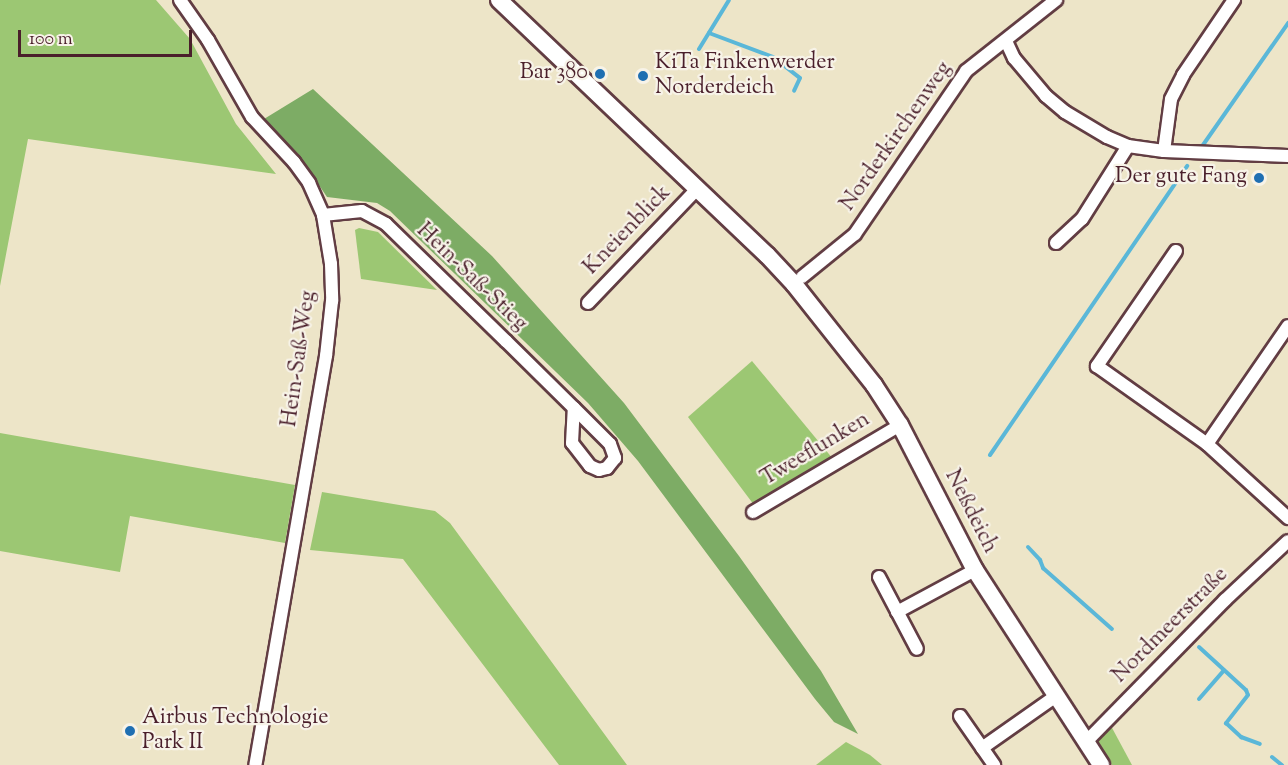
<!DOCTYPE html>
<html>
<head>
<meta charset="utf-8">
<style>
	body { margin:0 }
	#map { position:relative; width:1288px; height:765px; overflow:hidden; background:#ede5c8; font-family:"Sorts Mill Goudy",serif }
	div>[style] { position:absolute }
	.green>* { inset:0; background:#9cc773 }
	.forest>* { inset:0; background:#7dac65 }
	.stream>* { height:4px; margin:-2px; padding:0 2px; transform-origin:2px; border-radius:2px; background:#5ab7d8 }
	.roads { filter:drop-shadow(2px 0 #623d43) drop-shadow(-2px 0 #623d43) drop-shadow(0 2px #623d43) drop-shadow(0 -2px #623d43) }
	.street>* { height:12px; margin:-6px; padding:0 6px; transform-origin:6px; border-radius:6px; background:#fff }
	.secondary>* { height:16px; margin:-8px; padding:0 8px; transform-origin:8px; border-radius:8px; background:#fff }
	.dots>* { width:16px; height:16px; translate:-50% -50%; box-sizing:border-box; border:3px solid #f7f3e8; border-radius:50% }
	span { translate:-50% -50%; white-space:nowrap; text-align:center; line-height:1.15; -webkit-text-stroke:4.5px #f7f3e8; paint-order:stroke }
	.poi-label { font-size:22px; color:#4a1f2b }
	.left { translate:0 -50%; text-align:left }
	.right { translate:-100% -50%; text-align:right }
	.street-label { font-size:22px; color:#4a1f2b }
	.scale { position:absolute; left:18px; top:30px; width:174px; height:27px; box-sizing:border-box; border:3px solid #4a1f2b; border-top:0; padding-left:8px; font-size:18px; line-height:21px; white-space:nowrap; color:#4a1f2b; -webkit-text-stroke:4px #f7f3e8; paint-order:stroke }
</style>
</head>
<body>
<div id="map">
	<div class="green">
		<i style="clip-path:polygon(0 0,156px 0,190px 39px,236px 124px,276px 174px,28px 139px,0 286px)"></i>
		<i style="clip-path:polygon(359px 228px,378px 232px,437px 290px,361px 279px,355px 230px)"></i>
		<i style="clip-path:polygon(752px 361px,833px 459px,754px 505px,688px 417px)"></i>
		<i style="clip-path:polygon(0 433px,295px 485px,285px 543px,130px 516px,120px 572px,0 551px)"></i>
		<i style="clip-path:polygon(322px 492px,435px 511px,450px 523px,627px 765px,559px 765px,403px 559px,310px 550px)"></i>
		<i style="clip-path:polygon(1111px 726px,1132px 765px,1112px 765px,1096px 739px)"></i>
		<i style="clip-path:polygon(846px 742px,870px 755px,882px 765px,816px 765px)"></i>
	</div>
	<div class="forest">
		<i style="clip-path:polygon(313px 89px,492px 256px,624px 403px,739px 556px,821px 671px,858px 734px,834px 722px,815px 699px,638px 461px,588px 403px,390px 211px,377px 203px,327px 197px,298px 154px,264px 119px)"></i>
	</div>
	<div class="stream">
		<i style="left:709px;top:33px;width:68px;rotate:20.6deg"></i>
		<i style="left:773px;top:57px;width:34px;rotate:38deg"></i>
		<i style="left:800px;top:78px;width:14px;rotate:115deg"></i>
		<i style="left:699px;top:49px;width:57px;rotate:-58.5deg"></i>
		<i style="left:1203px;top:145px;width:149px;rotate:-55.1deg"></i>
		<i style="left:990px;top:455px;width:350px;rotate:-55.7deg"></i>
		<i style="left:1028px;top:547px;width:18px;rotate:47deg"></i>
		<i style="left:1040px;top:560px;width:9px;rotate:69deg"></i>
		<i style="left:1043px;top:568px;width:92px;rotate:41.5deg"></i>
		<i style="left:1199px;top:647px;width:64px;rotate:42.5deg"></i>
		<i style="left:1246px;top:690px;width:5px;rotate:68deg"></i>
		<i style="left:1248px;top:695px;width:36px;rotate:128deg"></i>
		<i style="left:1226px;top:723px;width:21px;rotate:43deg"></i>
		<i style="left:1241px;top:737px;width:20px;rotate:20deg"></i>
		<i style="left:1199px;top:699px;width:38px;rotate:-49deg"></i>
		<i style="left:1272px;top:757px;width:13px;rotate:39deg"></i>
	</div>
	<div class="roads">
		<div class="street">
			<i style="left:180px;top:0;width:49px;rotate:55deg"></i>
			<i style="left:208px;top:40px;width:89px;rotate:60.3deg"></i>
			<i style="left:252px;top:117px;width:62px;rotate:47deg"></i>
			<i style="left:294px;top:162px;width:26px;rotate:54deg"></i>
			<i style="left:309px;top:183px;width:35px;rotate:66deg"></i>
			<i style="left:323px;top:215px;width:50px;rotate:80.7deg"></i>
			<i style="left:331px;top:264px;width:37px;rotate:88deg"></i>
			<i style="left:332px;top:301px;width:55px;rotate:96.2deg"></i>
			<i style="left:326px;top:356px;width:415px;rotate:99.8deg"></i>
			<i style="left:1006px;top:41px;width:19px;rotate:65deg"></i>
			<i style="left:1014px;top:58px;width:50px;rotate:49.9deg"></i>
			<i style="left:1046px;top:96px;width:25px;rotate:40deg"></i>
			<i style="left:1065px;top:112px;width:49px;rotate:30.8deg"></i>
			<i style="left:1107px;top:137px;width:23px;rotate:23deg"></i>
			<i style="left:1128px;top:146px;width:36px;rotate:8deg"></i>
			<i style="left:1164px;top:151px;width:124px;rotate:2.3deg"></i>
			<i style="left:1164px;top:151px;width:52px;rotate:-82.3deg"></i>
			<i style="left:1171px;top:99px;width:27px;rotate:-63deg"></i>
			<i style="left:1183px;top:75px;width:91px;rotate:-55.8deg"></i>
			<i style="left:323px;top:215px;width:39px;rotate:-6deg"></i>
			<i style="left:362px;top:211px;width:27px;rotate:28deg"></i>
			<i style="left:386px;top:224px;width:168px;rotate:44.3deg"></i>
			<i style="left:506px;top:341px;width:95px;rotate:44.6deg"></i>
			<i style="left:574px;top:408px;width:51px;rotate:45deg"></i>
			<i style="left:610px;top:444px;width:15px;rotate:70deg"></i>
			<i style="left:615px;top:458px;width:13px;rotate:129deg"></i>
			<i style="left:607px;top:468px;width:8px;rotate:166deg"></i>
			<i style="left:599px;top:470px;width:10px;rotate:-156deg"></i>
			<i style="left:590px;top:466px;width:29px;rotate:-128deg"></i>
			<i style="left:572px;top:443px;width:35px;rotate:-87deg"></i>
			<i style="left:1056px;top:243px;width:35px;rotate:-43deg"></i>
			<i style="left:1082px;top:219px;width:86px;rotate:-57.8deg"></i>
			<i style="left:1176px;top:251px;width:140px;rotate:124.5deg"></i>
			<i style="left:1097px;top:366px;width:135px;rotate:35.3deg"></i>
			<i style="left:1207px;top:444px;width:110px;rotate:42.4deg"></i>
			<i style="left:802px;top:277px;width:68px;rotate:-39.1deg"></i>
			<i style="left:855px;top:234px;width:197px;rotate:-55.7deg"></i>
			<i style="left:966px;top:71px;width:115px;rotate:-38.3deg"></i>
			<i style="left:588px;top:303px;width:159px;rotate:-46.3deg"></i>
			<i style="left:1207px;top:444px;width:143px;rotate:-55.5deg"></i>
			<i style="left:753px;top:512px;width:171px;rotate:-30.6deg"></i>
			<i style="left:879px;top:577px;width:81px;rotate:62.2deg"></i>
			<i style="left:897px;top:612px;width:89px;rotate:-28.3deg"></i>
			<i style="left:960px;top:716px;width:60px;rotate:55.2deg"></i>
			<i style="left:1086px;top:742px;width:199px;rotate:-45.6deg"></i>
			<i style="left:1225px;top:600px;width:86px;rotate:-43.1deg"></i>
			<i style="left:982px;top:748px;width:90px;rotate:-35.1deg"></i>
		</div>
		<div class="secondary">
			<i style="left:499px;top:0;width:370px;rotate:43.6deg"></i>
			<i style="left:767px;top:255px;width:40px;rotate:47deg"></i>
			<i style="left:794px;top:284px;width:129px;rotate:51.6deg"></i>
			<i style="left:874px;top:385px;width:48px;rotate:57deg"></i>
			<i style="left:900px;top:425px;width:163px;rotate:62.7deg"></i>
			<i style="left:975px;top:570px;width:232px;rotate:57.1deg"></i>
		</div>
	</div>
	<div class="dots">
		<i style="left:600px;top:74px;background:#1f6fb2"></i>
		<i style="left:643px;top:76px;background:#1f6fb2"></i>
		<i style="left:1259px;top:178px;background:#1f6fb2"></i>
		<i style="left:130px;top:731px;background:#1f6fb2"></i>
	</div>
	<div class="poi-label">
		<span class="left" style="left:655px;top:76px">KiTa Finkenwerder<br>Norderdeich</span>
		<span class="right" style="left:588px;top:74px">Bar 380</span>
		<span class="right" style="left:1247px;top:178px">Der gute Fang</span>
		<span class="left" style="left:142px;top:731px">Airbus Technologie<br>Park II</span>
	</div>
	<div class="street-label">
		<span style="left:897px;top:137px;rotate:-55deg">Norderkirchenweg</span>
		<span style="left:628px;top:231px;rotate:-46deg">Kneienblick</span>
		<span style="left:471px;top:278px;rotate:44deg">Hein-Saß-Stieg</span>
		<span style="left:300px;top:359px;rotate:-82deg">Hein-Saß-Weg</span>
		<span style="left:816px;top:450px;rotate:-31deg">Tweeflunken</span>
		<span style="left:970px;top:512px;rotate:63deg">Neßdeich</span>
		<span style="left:1171px;top:626px;rotate:-45deg">Nordmeerstraße</span>
	</div>
	<div class="scale">100 m</div>
</div>
</body>
</html>
